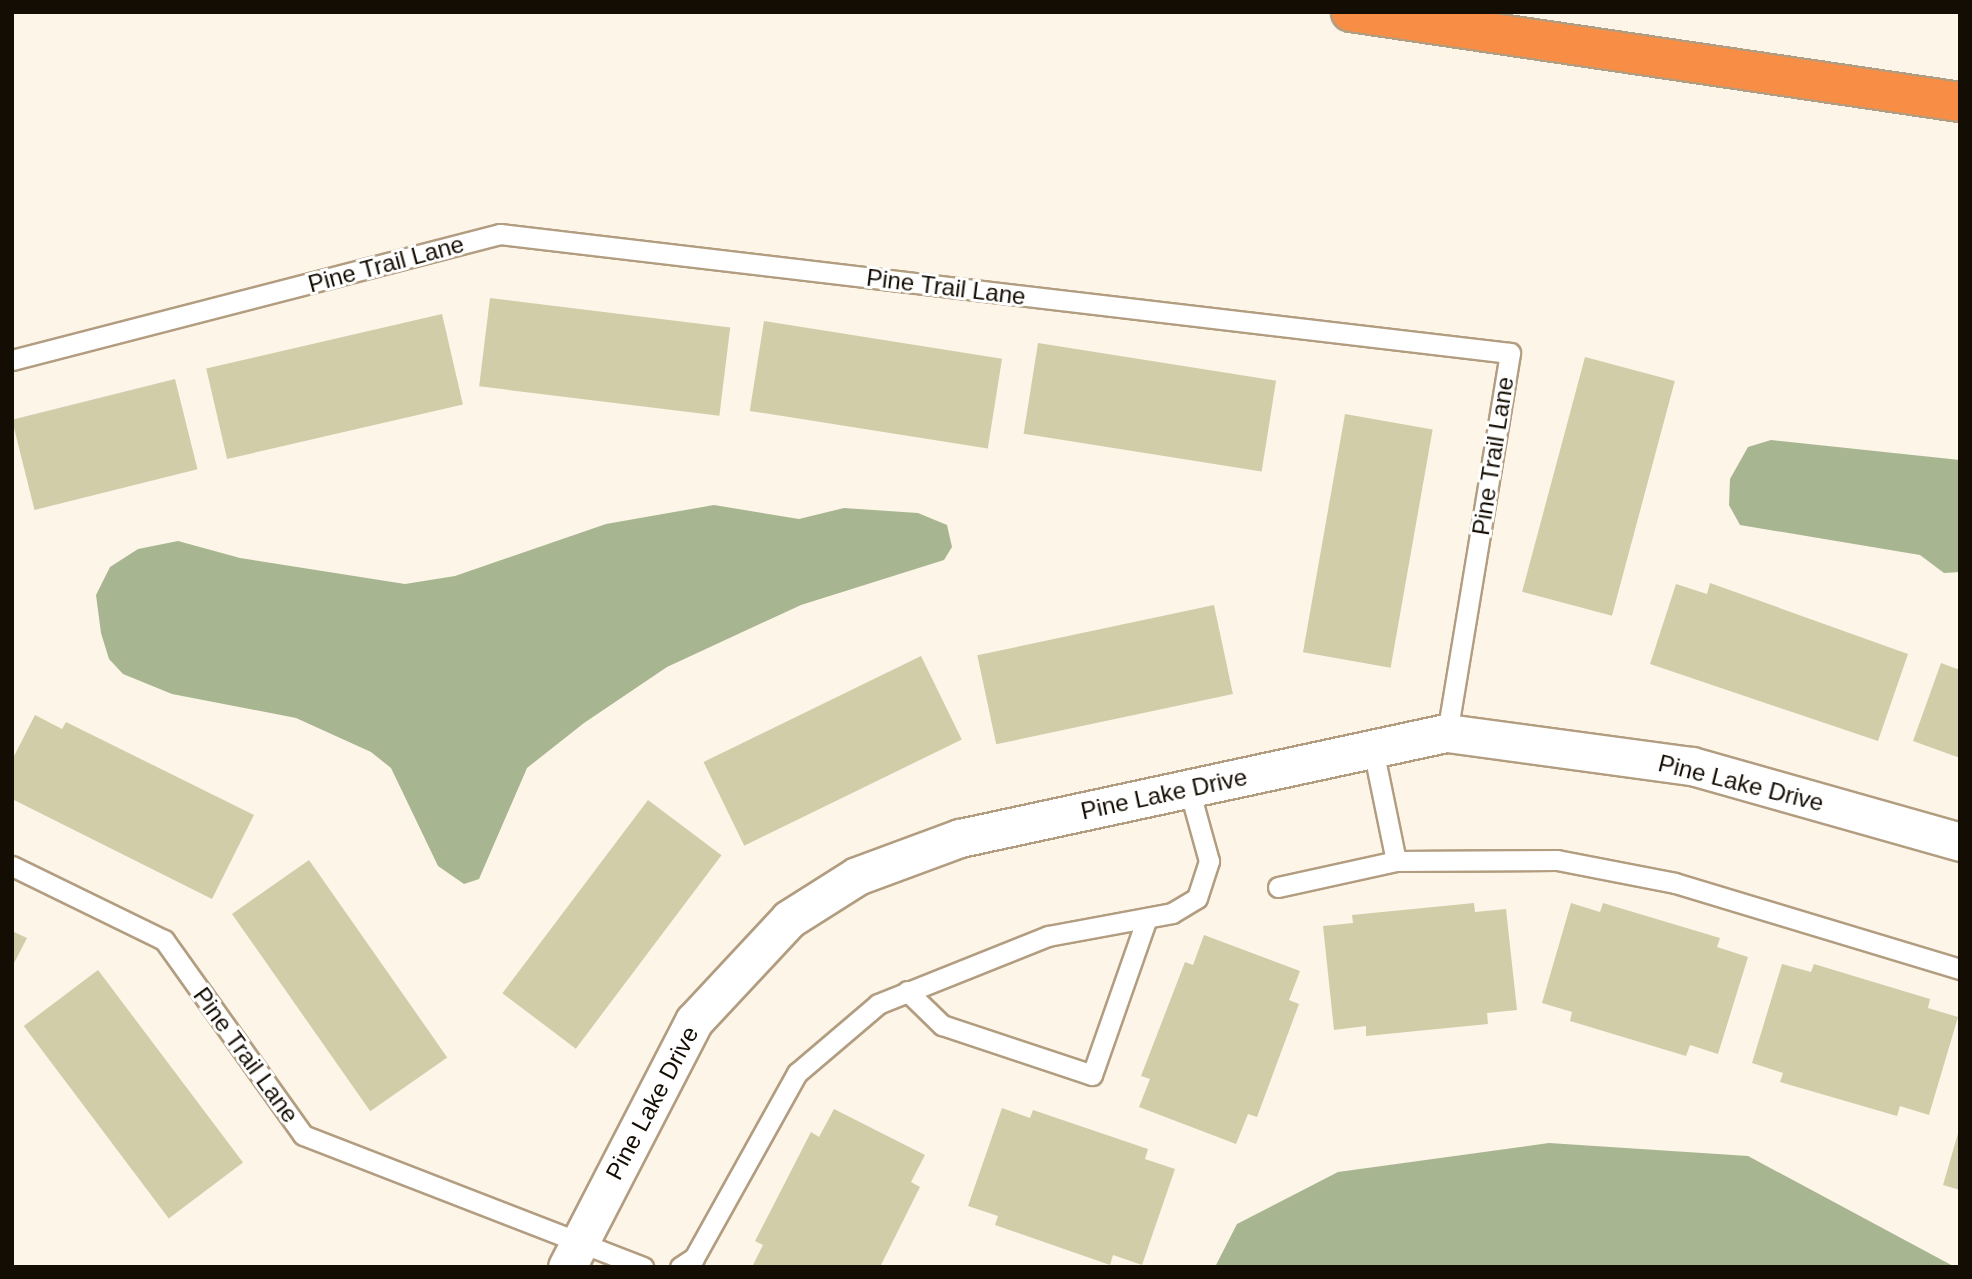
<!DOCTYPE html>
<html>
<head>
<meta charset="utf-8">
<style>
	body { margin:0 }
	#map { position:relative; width:1972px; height:1279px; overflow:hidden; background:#fdf5e8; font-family:Helvetica,sans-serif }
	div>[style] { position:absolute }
	.water>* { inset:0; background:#a7b690 }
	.building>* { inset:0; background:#d2cda9; transform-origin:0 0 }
	.roads { filter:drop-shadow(2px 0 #b29d80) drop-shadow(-2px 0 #b29d80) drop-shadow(0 2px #b29d80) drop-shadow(0 -2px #b29d80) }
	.lane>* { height:19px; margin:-9.5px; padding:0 9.5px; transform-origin:9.5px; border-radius:9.5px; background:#fff }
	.street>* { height:37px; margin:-18.5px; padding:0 18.5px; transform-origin:18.5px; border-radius:18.5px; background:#fff }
	.highway>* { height:38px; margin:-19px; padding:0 19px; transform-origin:19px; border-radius:19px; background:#f88d45 }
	span { translate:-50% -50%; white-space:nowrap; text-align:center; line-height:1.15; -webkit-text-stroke:6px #fff; paint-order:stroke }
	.street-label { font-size:24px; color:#140d03 }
	.frame { position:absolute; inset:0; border:14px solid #140d03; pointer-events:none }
</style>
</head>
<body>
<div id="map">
	<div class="water">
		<i style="clip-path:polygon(1771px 440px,1960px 460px,1960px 572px,1944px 573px,1920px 555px,1740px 525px,1729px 505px,1730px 479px,1748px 447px)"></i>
		<i style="clip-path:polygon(714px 505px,799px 519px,844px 508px,918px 513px,947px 525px,952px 547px,944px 560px,801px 605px,667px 667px,584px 723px,527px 768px,479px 879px,464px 884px,438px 866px,391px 768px,371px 752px,296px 718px,172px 694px,123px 674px,109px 659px,101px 633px,96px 595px,110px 567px,138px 549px,178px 541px,240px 558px,405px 584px,455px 576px,606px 524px)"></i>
		<i style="clip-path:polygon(1549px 1143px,1748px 1156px,1955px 1267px,1215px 1267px,1237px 1224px,1338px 1172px)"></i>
	</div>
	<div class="building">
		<i style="left:490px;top:298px;width:242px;height:89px;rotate:7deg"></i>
		<i style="left:442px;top:314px;width:93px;height:242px;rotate:77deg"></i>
		<i style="left:764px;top:321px;width:241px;height:91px;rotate:9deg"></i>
		<i style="left:1038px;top:343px;width:241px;height:92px;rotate:9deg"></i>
		<i style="left:1585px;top:357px;width:93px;height:243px;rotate:15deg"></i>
		<i style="left:175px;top:379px;width:93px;height:168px;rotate:76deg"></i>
		<i style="left:1345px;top:414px;width:89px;height:242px;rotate:10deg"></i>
		<i style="clip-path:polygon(1710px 583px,1908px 654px,1878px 741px,1650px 664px,1676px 584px,1707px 594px)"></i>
		<i style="left:1214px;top:605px;width:91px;height:242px;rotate:78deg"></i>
		<i style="left:921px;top:656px;width:93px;height:242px;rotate:64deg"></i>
		<i style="clip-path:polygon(1941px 663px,1960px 670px,1960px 758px,1913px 741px)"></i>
		<i style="clip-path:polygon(35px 715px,62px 729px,66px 722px,254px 815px,212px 899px,12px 799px,12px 760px)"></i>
		<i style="left:648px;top:800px;width:92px;height:242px;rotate:37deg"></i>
		<i style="left:309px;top:860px;width:241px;height:94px;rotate:55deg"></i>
		<i style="clip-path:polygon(1474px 903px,1475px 912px,1506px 909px,1517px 1010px,1487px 1013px,1488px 1024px,1366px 1036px,1366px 1026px,1334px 1030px,1323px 926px,1353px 923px,1352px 915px)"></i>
		<i style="clip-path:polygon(1571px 903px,1600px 912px,1603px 903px,1720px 938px,1717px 947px,1748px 957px,1718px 1054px,1690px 1045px,1686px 1056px,1570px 1021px,1572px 1012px,1542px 1003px)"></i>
		<i style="clip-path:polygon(12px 931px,27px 938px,12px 967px)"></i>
		<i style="clip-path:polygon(1204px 935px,1300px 971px,1289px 1000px,1299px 1004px,1257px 1117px,1248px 1114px,1236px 1144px,1139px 1107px,1150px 1079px,1141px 1076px,1185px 962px,1193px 965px)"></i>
		<i style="clip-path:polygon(1782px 964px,1811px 972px,1814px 964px,1930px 999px,1928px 1008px,1958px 1017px,1929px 1115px,1900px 1106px,1897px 1116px,1780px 1082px,1783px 1073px,1752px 1063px)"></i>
		<i style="left:98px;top:970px;width:241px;height:93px;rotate:53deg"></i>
		<i style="clip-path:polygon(1002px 1108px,1030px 1118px,1033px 1110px,1148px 1149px,1145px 1159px,1175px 1169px,1142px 1265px,1113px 1255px,1110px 1265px,995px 1225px,998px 1216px,968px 1206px)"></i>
		<i style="clip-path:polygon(834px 1109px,925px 1155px,911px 1182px,920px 1187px,880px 1267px,752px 1267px,763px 1245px,755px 1241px,811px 1132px,819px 1137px)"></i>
		<i style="clip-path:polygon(1959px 1130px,1960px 1131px,1960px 1190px,1943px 1185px)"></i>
	</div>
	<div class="roads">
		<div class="lane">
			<i style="left:12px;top:360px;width:504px;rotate:-14.48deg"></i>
			<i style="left:500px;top:234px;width:1017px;rotate:6.72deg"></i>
			<i style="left:1510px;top:353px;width:385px;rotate:99.4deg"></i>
			<i style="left:1373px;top:749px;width:114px;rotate:78.4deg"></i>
			<i style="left:12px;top:866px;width:169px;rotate:26deg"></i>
			<i style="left:164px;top:940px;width:239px;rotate:54.5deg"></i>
			<i style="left:303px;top:1135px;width:365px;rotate:21.2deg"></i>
			<i style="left:1278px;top:887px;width:121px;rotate:-12.4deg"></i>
			<i style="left:1396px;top:861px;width:161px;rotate:-0.4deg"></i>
			<i style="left:1557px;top:860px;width:120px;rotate:11deg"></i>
			<i style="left:1675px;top:883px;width:298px;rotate:16.8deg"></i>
			<i style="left:907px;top:991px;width:49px;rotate:44.2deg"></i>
			<i style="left:942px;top:1025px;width:158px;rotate:18.4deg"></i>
			<i style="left:1092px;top:1075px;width:166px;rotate:-70.7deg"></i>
			<i style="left:680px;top:1267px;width:17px;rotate:-33deg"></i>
			<i style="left:694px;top:1258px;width:212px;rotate:-60.9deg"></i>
			<i style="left:797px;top:1073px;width:106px;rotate:-40.4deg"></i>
			<i style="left:878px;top:1004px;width:183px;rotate:-21.8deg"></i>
			<i style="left:1048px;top:936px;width:126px;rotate:-10.5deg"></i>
			<i style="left:1172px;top:913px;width:29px;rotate:-31deg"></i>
			<i style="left:1197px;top:898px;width:39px;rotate:-72deg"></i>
			<i style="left:1209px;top:861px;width:75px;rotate:-105.5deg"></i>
		</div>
		<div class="street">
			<i style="left:567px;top:1267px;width:277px;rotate:-62.7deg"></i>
			<i style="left:694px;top:1021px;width:139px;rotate:-47deg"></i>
			<i style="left:789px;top:919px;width:80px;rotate:-32.3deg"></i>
			<i style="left:857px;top:876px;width:110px;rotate:-20.3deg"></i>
			<i style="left:960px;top:838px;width:498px;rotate:-12.2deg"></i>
			<i style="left:1447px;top:733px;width:247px;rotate:7.7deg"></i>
			<i style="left:1692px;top:766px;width:279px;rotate:15.8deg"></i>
		</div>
		<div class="highway">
			<i style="left:1351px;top:12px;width:616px;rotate:8.41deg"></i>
		</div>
	</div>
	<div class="street-label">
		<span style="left:386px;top:264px;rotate:-15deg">Pine Trail Lane</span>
		<span style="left:946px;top:287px;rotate:7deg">Pine Trail Lane</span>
		<span style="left:1493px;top:456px;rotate:-81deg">Pine Trail Lane</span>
		<span style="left:1741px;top:783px;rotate:14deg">Pine Lake Drive</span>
		<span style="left:1164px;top:794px;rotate:-12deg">Pine Lake Drive</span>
		<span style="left:246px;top:1055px;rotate:54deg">Pine Trail Lane</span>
		<span style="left:652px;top:1103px;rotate:-62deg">Pine Lake Drive</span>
	</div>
	<div class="frame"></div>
</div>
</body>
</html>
